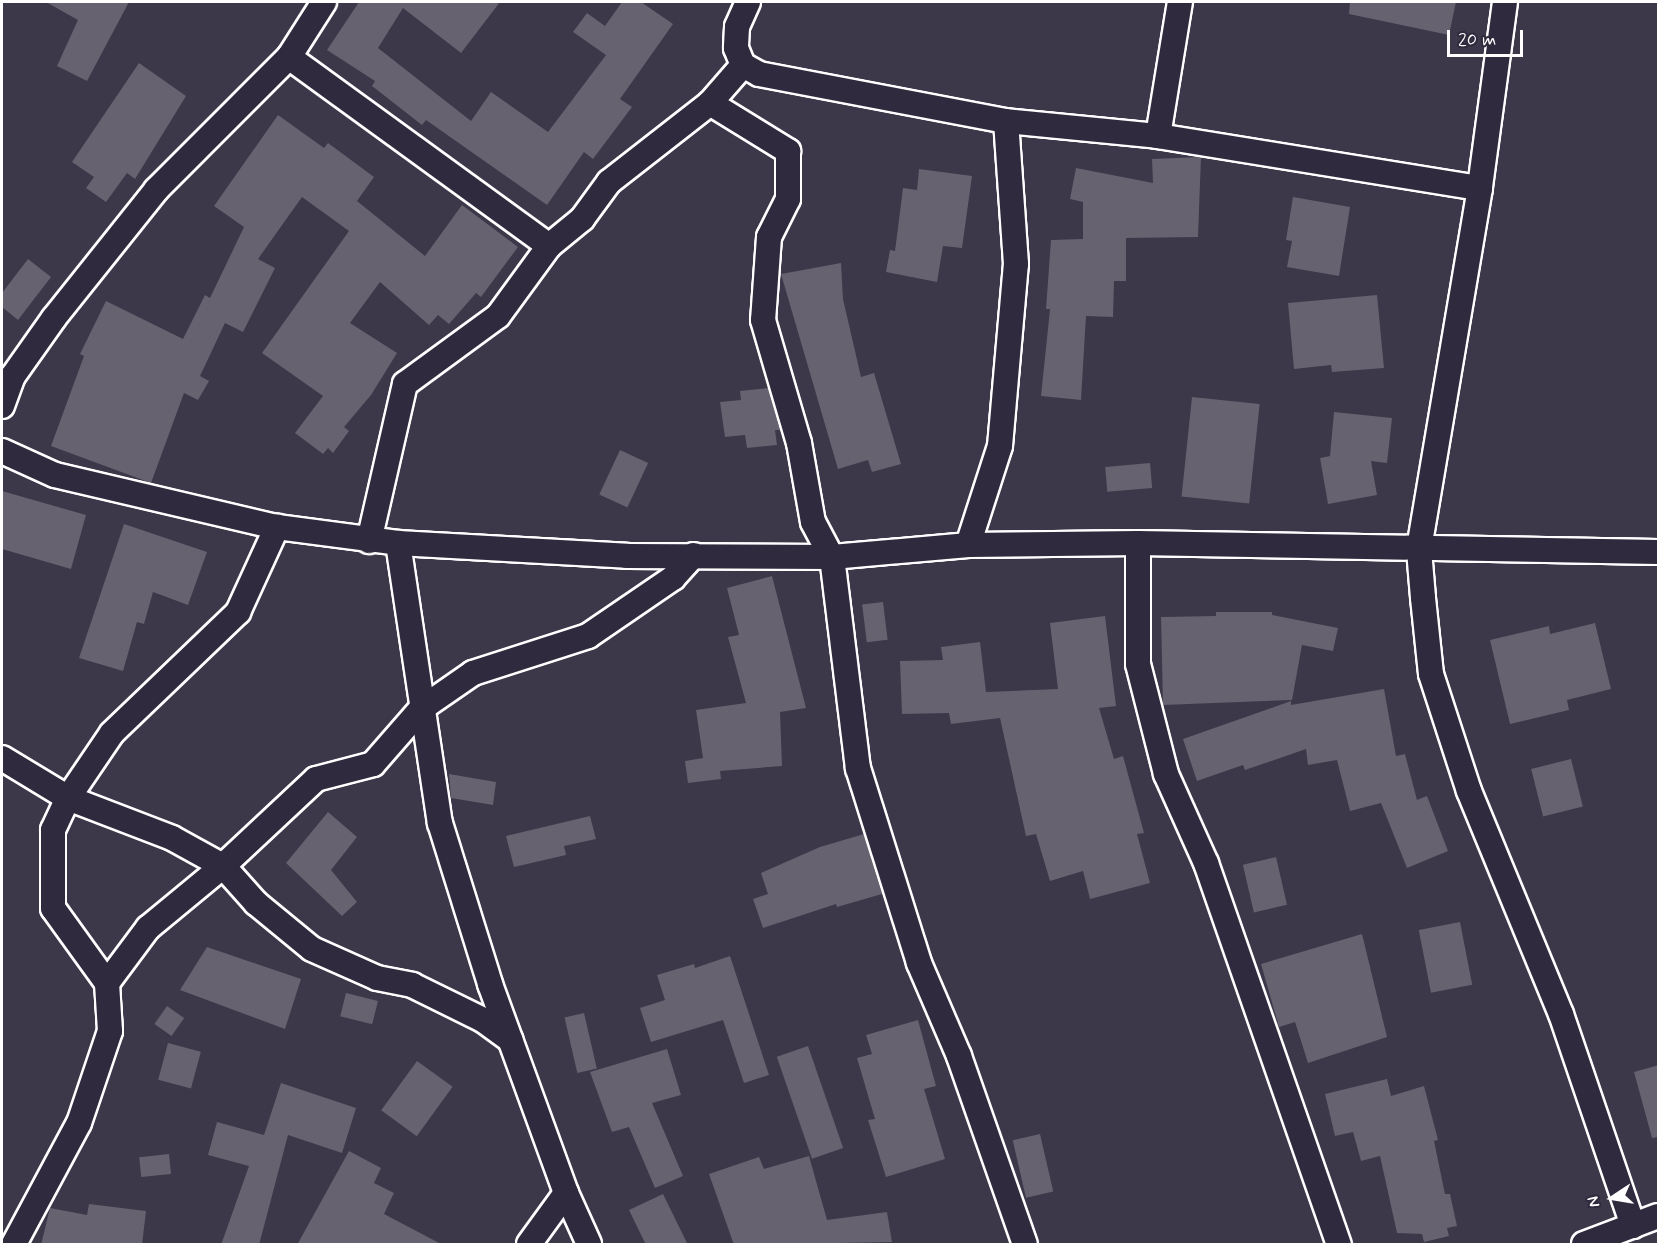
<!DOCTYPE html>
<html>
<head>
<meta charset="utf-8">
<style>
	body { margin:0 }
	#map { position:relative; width:1660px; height:1246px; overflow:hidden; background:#3c3749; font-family:Mynerve,sans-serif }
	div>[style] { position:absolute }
	.building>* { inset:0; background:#666270; transform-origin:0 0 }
	.roads { filter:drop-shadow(2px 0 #fff) drop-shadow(-2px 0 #fff) drop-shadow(0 2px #fff) drop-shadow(0 -2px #fff) }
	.street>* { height:24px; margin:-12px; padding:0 12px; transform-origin:12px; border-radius:12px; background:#2f2a3d }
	span { translate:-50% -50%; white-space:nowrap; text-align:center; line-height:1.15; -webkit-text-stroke:5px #2f2a3d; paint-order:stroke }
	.frame { position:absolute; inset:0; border:3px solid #fff; pointer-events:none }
	.north { position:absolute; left:1582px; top:1168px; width:60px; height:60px; -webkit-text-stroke:4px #2f2a3d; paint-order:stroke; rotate:258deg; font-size:16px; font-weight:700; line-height:24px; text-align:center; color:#fff }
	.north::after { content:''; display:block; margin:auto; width:21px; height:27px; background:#fff; clip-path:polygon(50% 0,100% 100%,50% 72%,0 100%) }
	.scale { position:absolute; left:1447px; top:30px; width:76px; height:27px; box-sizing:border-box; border:3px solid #fff; border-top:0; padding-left:8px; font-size:18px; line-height:21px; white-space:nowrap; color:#fff; -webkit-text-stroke:4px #2f2a3d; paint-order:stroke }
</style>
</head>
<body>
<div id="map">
	<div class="building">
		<i style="clip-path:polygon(46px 2px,129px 2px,87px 81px,57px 66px,78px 20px)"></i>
		<i style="clip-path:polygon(359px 2px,500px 2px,461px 53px,403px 8px,378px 48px,471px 121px,491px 92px,548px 132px,606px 55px,573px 32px,587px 13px,605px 26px,622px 2px,641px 2px,673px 24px,620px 99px,632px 107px,593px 159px,584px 152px,547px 205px,426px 120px,422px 125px,372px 86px,375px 81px,327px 50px)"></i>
		<i style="clip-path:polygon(1350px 2px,1456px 2px,1449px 35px,1349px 14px)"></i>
		<i style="clip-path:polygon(139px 63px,186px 96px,135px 179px,127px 173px,106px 202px,86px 188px,94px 177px,72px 162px)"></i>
		<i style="clip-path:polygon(278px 115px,324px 148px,328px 143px,374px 177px,357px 201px,425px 256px,462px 205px,518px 247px,481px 297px,476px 293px,449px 324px,438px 315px,429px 325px,380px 282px,350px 323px,397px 353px,371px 395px,344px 427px,349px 431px,333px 453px,328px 448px,323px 454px,295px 433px,323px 396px,262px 353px,349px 231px,302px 197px,258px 259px,275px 268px,243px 332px,225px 323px,200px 376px,209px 381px,198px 400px,184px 393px,151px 483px,51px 446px,84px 356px,80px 354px,106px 301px,183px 339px,205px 295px,210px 298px,244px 227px,214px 206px)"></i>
		<i style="clip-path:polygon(1201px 157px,1198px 237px,1126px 238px,1126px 281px,1114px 281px,1113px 317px,1086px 316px,1081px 400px,1041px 396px,1050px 309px,1046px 309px,1051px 240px,1083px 239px,1083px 202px,1070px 199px,1076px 168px,1153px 183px,1152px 159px)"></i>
		<i style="clip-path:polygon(919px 169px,972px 176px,962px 248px,943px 246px,937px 282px,886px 272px,890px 250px,895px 251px,903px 188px,917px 190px)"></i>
		<i style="clip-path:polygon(1293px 197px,1350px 207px,1339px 276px,1287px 267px,1292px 241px,1286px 240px)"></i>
		<i style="clip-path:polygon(28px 259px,51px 277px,18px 320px,2px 307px,2px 293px)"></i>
		<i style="clip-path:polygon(841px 263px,843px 299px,861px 377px,874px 373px,901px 464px,872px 472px,868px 460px,838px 469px,781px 274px)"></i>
		<i style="clip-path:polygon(1377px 295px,1384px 368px,1332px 372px,1331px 365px,1294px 369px,1288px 303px)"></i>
		<i style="clip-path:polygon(768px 388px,780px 430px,775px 430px,777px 445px,747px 448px,745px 435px,725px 437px,720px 402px,741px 400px,740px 391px)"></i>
		<i style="left:1192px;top:397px;width:68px;height:100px;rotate:6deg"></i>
		<i style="clip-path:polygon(1334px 412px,1392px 418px,1387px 463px,1371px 461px,1377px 495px,1328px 504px,1320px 458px,1330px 456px)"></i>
		<i style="left:620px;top:450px;width:31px;height:49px;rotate:25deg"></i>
		<i style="left:1150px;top:463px;width:25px;height:45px;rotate:85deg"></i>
		<i style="clip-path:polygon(2px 491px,86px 515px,71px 569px,2px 549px)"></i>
		<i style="clip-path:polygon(124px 524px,207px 552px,188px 605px,153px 592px,144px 624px,137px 622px,123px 671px,79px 658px)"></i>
		<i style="clip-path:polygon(772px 576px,806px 708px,780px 712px,782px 766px,720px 771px,721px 779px,688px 783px,685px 761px,703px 758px,696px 710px,746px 703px,728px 637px,739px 635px,727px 588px)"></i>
		<i style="left:883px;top:602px;width:38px;height:21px;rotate:83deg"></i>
		<i style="clip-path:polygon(1216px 612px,1272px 612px,1272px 615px,1338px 628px,1333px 651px,1302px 645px,1292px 700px,1163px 705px,1161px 617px,1216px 616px)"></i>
		<i style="clip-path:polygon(1105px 616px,1116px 706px,1099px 708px,1114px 759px,1123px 756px,1144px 833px,1137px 834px,1150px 883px,1090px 899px,1083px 871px,1050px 881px,1036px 834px,1026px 836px,1000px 718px,951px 724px,949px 713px,902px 714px,900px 661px,943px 660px,941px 647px,980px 642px,986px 692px,1058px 689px,1050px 623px)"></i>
		<i style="clip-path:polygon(1595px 623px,1611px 689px,1567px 700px,1569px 710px,1510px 724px,1490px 640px,1549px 626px,1550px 634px)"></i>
		<i style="clip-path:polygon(1384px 689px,1396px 756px,1405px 754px,1417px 800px,1427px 796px,1448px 851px,1407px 868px,1381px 803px,1350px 811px,1337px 760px,1308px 765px,1306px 749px,1245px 770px,1243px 765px,1197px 781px,1183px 739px,1291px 701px,1291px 705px)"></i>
		<i style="left:1571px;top:759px;width:49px;height:41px;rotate:76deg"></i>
		<i style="clip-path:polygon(449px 774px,496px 782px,493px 805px,451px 798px)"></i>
		<i style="clip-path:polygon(328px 812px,357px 837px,331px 870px,357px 902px,342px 916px,286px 863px)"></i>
		<i style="clip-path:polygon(590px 816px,596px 839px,564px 846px,566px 855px,514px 867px,506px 836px)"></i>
		<i style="clip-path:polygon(864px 834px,882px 894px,837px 907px,836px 904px,763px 928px,753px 899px,768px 894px,761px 873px,820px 847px)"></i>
		<i style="left:1276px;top:857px;width:49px;height:34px;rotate:77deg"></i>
		<i style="left:1460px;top:922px;width:64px;height:42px;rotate:79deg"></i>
		<i style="clip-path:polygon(1362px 934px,1387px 1037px,1308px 1063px,1295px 1022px,1279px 1027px,1261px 964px)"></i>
		<i style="clip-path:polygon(207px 947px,301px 979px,285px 1029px,180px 990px)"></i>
		<i style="clip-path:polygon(730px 956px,769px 1075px,744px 1083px,723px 1020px,651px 1042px,640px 1008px,665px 1000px,657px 975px,694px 964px,695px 968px)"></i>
		<i style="left:346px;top:993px;width:33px;height:24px;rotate:14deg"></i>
		<i style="left:167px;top:1006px;width:21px;height:22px;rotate:35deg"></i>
		<i style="left:584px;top:1013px;width:57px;height:20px;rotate:77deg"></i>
		<i style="clip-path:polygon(918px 1020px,936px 1086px,924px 1089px,945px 1159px,886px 1177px,868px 1120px,875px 1119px,857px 1058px,872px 1054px,866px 1035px)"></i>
		<i style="left:168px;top:1043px;width:34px;height:38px;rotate:15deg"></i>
		<i style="left:808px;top:1046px;width:108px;height:33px;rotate:71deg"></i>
		<i style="clip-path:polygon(667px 1049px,681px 1095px,652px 1103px,683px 1176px,655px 1188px,629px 1127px,612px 1132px,590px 1072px)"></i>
		<i style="left:417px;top:1061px;width:44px;height:61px;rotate:36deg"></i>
		<i style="clip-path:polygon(1659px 1065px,1659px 1137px,1652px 1138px,1634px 1072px)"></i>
		<i style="clip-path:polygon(1387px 1079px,1391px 1096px,1424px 1086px,1438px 1140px,1434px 1141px,1445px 1194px,1450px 1194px,1457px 1226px,1447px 1228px,1449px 1236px,1424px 1242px,1422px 1234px,1397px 1233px,1380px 1156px,1361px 1161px,1353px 1132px,1335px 1136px,1325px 1094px)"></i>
		<i style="clip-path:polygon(281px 1083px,356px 1108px,342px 1153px,288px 1135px,259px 1245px,221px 1245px,249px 1166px,208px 1155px,217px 1122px,264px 1135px)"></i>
		<i style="left:1040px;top:1134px;width:59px;height:28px;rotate:77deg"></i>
		<i style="clip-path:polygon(349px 1151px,381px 1168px,374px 1183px,394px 1193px,384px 1214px,443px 1245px,297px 1245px)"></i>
		<i style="left:169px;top:1154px;width:20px;height:30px;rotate:84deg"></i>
		<i style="clip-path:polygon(809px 1156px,827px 1220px,887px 1212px,892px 1242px,734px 1245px,709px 1174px,759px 1157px,764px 1169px)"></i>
		<i style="clip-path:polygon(663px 1194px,688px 1245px,646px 1245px,629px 1210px)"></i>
		<i style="clip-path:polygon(89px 1204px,146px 1211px,142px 1245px,41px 1245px,50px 1208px,87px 1215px)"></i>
	</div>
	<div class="roads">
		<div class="street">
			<i style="left:748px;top:2px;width:27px;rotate:114deg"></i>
			<i style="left:737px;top:27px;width:21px;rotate:93deg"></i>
			<i style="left:736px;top:48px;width:18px;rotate:68deg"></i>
			<i style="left:743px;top:65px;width:18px;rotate:29deg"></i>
			<i style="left:759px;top:74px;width:251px;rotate:10.8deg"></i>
			<i style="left:1006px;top:121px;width:153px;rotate:5.6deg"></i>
			<i style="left:1158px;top:136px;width:326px;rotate:9.2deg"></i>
			<i style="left:1505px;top:2px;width:188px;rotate:97.7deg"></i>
			<i style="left:1480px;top:188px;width:367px;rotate:99.6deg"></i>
			<i style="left:1419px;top:550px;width:48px;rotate:85.2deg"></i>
			<i style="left:1423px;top:598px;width:76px;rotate:84deg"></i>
			<i style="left:1431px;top:674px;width:123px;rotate:72deg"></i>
			<i style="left:1469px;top:791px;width:241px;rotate:67.6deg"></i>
			<i style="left:1561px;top:1014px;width:224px;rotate:71.2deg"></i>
			<i style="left:289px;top:57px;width:321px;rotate:36deg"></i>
			<i style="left:710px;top:103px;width:92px;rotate:31.6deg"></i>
			<i style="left:788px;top:151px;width:48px;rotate:90deg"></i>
			<i style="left:788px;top:199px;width:42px;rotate:116.6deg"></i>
			<i style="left:769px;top:237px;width:83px;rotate:94.1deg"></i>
			<i style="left:763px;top:320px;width:128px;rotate:73.7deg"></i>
			<i style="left:799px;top:443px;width:80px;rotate:80deg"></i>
			<i style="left:813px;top:522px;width:40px;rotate:62deg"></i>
			<i style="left:832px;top:557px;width:213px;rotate:83deg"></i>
			<i style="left:858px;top:768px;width:204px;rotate:72.6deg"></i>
			<i style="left:919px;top:963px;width:101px;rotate:66.7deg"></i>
			<i style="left:959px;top:1056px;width:199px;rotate:70.7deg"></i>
			<i style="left:1158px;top:136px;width:136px;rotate:-80.7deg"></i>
			<i style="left:2px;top:406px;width:32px;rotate:-70deg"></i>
			<i style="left:13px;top:376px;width:71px;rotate:-54.7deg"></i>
			<i style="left:54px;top:318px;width:164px;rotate:-51.4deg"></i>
			<i style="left:156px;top:190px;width:188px;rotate:-45deg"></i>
			<i style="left:289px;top:57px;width:65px;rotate:-57.5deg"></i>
			<i style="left:2px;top:451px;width:58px;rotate:24.4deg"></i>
			<i style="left:55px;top:475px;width:228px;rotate:13.2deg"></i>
			<i style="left:277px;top:527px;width:122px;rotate:7.5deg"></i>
			<i style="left:398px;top:543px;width:229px;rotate:3.2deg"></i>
			<i style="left:627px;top:556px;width:205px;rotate:0.3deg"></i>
			<i style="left:832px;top:557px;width:137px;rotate:-5deg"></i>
			<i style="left:968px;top:545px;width:170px;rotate:-0.7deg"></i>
			<i style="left:1138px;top:543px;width:520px;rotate:0.99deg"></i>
			<i style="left:369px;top:541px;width:161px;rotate:-77.1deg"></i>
			<i style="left:405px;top:384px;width:115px;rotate:-36.2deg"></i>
			<i style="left:498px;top:316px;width:87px;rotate:-53.9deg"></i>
			<i style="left:549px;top:246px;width:43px;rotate:-39.3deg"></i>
			<i style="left:582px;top:219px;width:46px;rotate:-53.9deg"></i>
			<i style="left:609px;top:182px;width:128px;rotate:-38deg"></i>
			<i style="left:710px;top:103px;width:50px;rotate:-49deg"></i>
			<i style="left:398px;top:543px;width:283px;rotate:81.5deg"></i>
			<i style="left:440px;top:823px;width:169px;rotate:72.7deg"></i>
			<i style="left:490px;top:984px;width:222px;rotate:70deg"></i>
			<i style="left:566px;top:1193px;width:56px;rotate:65.7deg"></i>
			<i style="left:1138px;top:543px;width:121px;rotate:90deg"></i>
			<i style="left:1138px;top:664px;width:114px;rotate:75.7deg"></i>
			<i style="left:1166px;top:774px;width:98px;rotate:65.8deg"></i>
			<i style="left:1206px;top:863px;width:404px;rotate:70.8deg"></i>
			<i style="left:968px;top:545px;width:104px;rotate:-72.1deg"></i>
			<i style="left:1000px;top:446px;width:183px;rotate:-85deg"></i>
			<i style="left:1016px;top:264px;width:143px;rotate:-94deg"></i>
			<i style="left:2px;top:758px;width:77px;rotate:31.2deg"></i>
			<i style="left:68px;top:798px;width:111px;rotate:21deg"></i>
			<i style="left:172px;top:838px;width:58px;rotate:28.8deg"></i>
			<i style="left:223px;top:866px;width:50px;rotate:48.3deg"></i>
			<i style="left:256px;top:903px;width:72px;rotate:39.4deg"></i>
			<i style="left:312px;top:949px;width:71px;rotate:24deg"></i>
			<i style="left:377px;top:978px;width:36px;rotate:11deg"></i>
			<i style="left:412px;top:985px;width:79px;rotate:26.2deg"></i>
			<i style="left:483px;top:1020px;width:34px;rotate:36deg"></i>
			<i style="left:107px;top:983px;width:69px;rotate:-53.3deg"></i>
			<i style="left:148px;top:928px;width:97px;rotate:-39.6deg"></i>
			<i style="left:223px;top:866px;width:127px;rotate:-43.1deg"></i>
			<i style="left:316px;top:779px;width:59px;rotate:-14.7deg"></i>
			<i style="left:373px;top:764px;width:73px;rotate:-48.9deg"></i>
			<i style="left:421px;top:709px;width:63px;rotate:-34.7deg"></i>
			<i style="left:473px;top:673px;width:121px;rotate:-17.8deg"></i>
			<i style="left:588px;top:636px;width:103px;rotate:-34.3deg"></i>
			<i style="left:673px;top:578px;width:31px;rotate:-48deg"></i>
			<i style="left:14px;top:1244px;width:137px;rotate:-61.8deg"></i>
			<i style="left:79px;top:1123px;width:97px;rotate:-71.4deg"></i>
			<i style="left:110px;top:1031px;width:48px;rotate:-93.6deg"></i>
			<i style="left:107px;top:983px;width:92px;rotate:-125.8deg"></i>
			<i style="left:53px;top:908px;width:78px;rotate:-90deg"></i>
			<i style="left:53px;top:830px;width:35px;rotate:-65deg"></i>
			<i style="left:68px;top:798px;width:78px;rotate:-55.9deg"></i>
			<i style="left:112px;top:733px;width:175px;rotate:-43.8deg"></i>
			<i style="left:238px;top:612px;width:94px;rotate:-65.4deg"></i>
			<i style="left:529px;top:1244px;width:63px;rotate:-54deg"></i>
			<i style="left:1584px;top:1244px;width:79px;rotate:-20.7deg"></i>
		</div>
	</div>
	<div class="frame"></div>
	<div class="north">N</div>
	<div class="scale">20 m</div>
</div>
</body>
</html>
